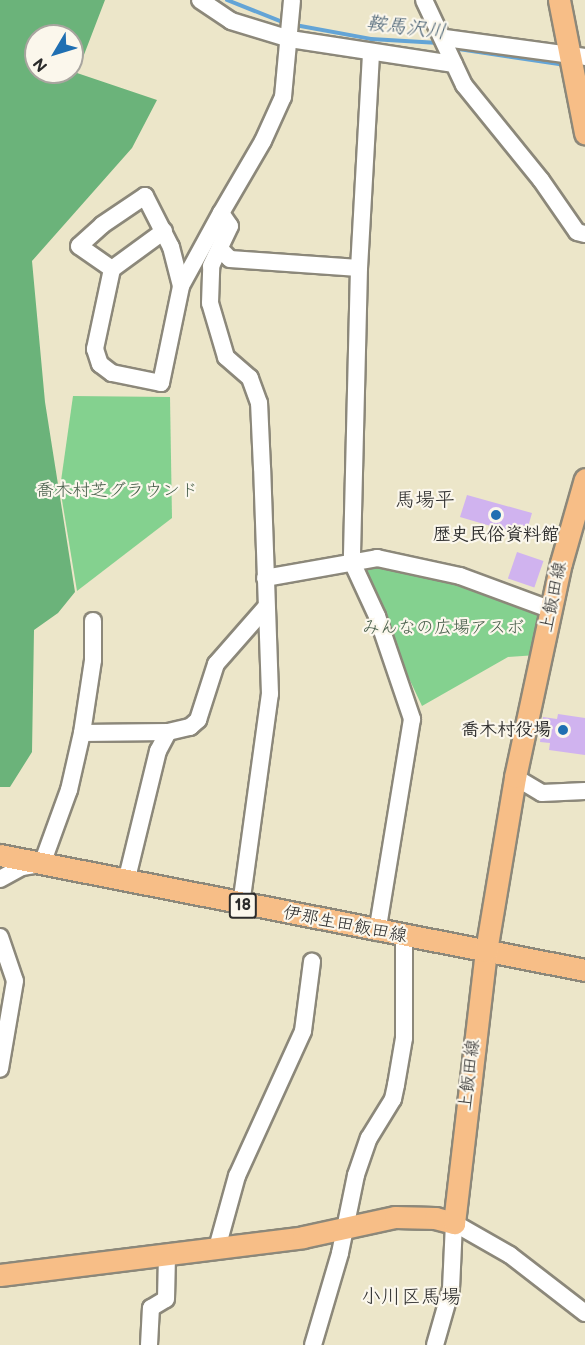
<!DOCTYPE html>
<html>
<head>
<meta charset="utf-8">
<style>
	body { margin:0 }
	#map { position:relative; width:585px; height:1345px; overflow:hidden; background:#ece6c9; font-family:"Balsamiq Sans","Klee One",sans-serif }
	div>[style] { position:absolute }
	.green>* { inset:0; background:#84d18f }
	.forest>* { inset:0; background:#6bb37a }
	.stream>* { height:4px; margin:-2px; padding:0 2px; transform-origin:2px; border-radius:2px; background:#63a4d6 }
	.building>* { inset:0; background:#d0b3ef; transform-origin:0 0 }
	.roads { filter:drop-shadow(2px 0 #8c887a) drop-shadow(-2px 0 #8c887a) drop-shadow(0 2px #8c887a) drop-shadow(0 -2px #8c887a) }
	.minor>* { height:16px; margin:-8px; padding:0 8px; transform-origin:8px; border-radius:8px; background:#fff }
	.major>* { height:21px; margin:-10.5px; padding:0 10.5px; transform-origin:10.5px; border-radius:10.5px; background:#f7be87 }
	.dots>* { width:16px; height:16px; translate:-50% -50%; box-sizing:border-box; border:3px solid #fbf7ec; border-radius:50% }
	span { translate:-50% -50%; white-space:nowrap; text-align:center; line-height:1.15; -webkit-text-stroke:4.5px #fbf7ec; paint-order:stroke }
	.shield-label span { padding:2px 4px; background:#fbf7ec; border:2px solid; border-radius:4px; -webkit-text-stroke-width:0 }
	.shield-label { font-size:16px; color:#2b2b2b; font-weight:700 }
	.park-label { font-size:18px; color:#465d49 }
	.poi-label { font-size:18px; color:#2b2b2b; font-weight:700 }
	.right { translate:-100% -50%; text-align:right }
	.street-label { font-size:18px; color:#2b2b2b }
	.water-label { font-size:20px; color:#415b6f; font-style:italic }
	.neighbourhood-label { font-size:20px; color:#2b2b2b }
	.north { position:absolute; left:24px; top:24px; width:60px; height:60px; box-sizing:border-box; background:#fbf7ec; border:2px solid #a8a59f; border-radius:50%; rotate:232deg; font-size:16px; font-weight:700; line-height:24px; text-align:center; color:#2b2b2b }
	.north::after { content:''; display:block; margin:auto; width:21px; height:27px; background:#1f6fb2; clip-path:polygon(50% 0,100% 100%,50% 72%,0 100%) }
</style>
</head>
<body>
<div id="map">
	<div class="green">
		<i style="clip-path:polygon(73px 396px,170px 397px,172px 518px,77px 591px,60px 488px)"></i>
		<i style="clip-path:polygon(379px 559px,552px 610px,537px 655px,508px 657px,422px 706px,355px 564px)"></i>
	</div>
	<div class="forest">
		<i style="clip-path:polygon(evenodd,0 0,105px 0,77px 73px,157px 100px,132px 148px,32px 261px,45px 402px,75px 592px,58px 613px,34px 630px,32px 752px,10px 787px,0 787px,0 0,36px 36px,72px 36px,72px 72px,36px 72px,36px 36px)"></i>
	</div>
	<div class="stream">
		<i style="left:227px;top:0;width:62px;rotate:21.6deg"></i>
		<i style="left:295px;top:25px;width:77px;rotate:10.4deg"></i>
		<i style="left:371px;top:39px;width:68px;rotate:3.4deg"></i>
		<i style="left:452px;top:48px;width:115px;rotate:8.5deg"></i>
	</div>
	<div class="building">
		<i style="clip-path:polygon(467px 495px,532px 513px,528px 527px,521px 525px,518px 534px,460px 517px)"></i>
		<i style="left:517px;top:552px;width:28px;height:28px;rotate:19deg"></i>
		<i style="clip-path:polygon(558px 714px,585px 718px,585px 755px,549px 750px,550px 743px,540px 742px,543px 717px,557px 719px)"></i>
	</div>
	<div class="roads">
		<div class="minor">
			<i style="left:200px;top:0;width:37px;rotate:34deg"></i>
			<i style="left:231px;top:21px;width:62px;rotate:17deg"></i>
			<i style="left:290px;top:39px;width:166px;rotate:8.7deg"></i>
			<i style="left:424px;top:0;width:94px;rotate:64.8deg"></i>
			<i style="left:464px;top:85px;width:122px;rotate:51deg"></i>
			<i style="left:541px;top:180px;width:63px;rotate:55.3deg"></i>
			<i style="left:577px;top:232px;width:8px;rotate:14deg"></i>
			<i style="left:445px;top:38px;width:141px;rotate:7.7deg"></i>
			<i style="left:371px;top:54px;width:214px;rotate:93.2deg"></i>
			<i style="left:359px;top:268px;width:294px;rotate:91.4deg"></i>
			<i style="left:352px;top:562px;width:60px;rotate:65.2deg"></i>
			<i style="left:377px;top:616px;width:109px;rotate:71.2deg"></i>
			<i style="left:412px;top:719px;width:216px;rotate:99.3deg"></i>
			<i style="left:164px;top:231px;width:64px;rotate:143.8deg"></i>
			<i style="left:112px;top:269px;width:82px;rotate:102deg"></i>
			<i style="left:95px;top:349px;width:16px;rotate:72deg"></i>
			<i style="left:100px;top:364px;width:15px;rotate:37deg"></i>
			<i style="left:112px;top:373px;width:50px;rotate:11.5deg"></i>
			<i style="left:161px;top:383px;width:99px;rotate:-78.3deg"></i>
			<i style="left:181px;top:286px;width:83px;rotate:-61.3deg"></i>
			<i style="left:220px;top:249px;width:14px;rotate:45deg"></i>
			<i style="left:230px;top:259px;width:129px;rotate:4deg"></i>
			<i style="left:112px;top:269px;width:40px;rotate:-145.1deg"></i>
			<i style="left:79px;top:246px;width:31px;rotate:-42deg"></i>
			<i style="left:102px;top:225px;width:52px;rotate:-34deg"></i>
			<i style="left:145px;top:196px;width:57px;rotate:63deg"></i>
			<i style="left:171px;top:247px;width:40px;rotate:75.6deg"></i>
			<i style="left:265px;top:578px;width:114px;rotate:-10.1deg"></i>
			<i style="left:377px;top:558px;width:85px;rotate:12.2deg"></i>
			<i style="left:460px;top:576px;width:98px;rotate:20.3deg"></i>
			<i style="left:82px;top:733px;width:86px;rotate:-0.7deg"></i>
			<i style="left:168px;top:732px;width:23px;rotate:-13deg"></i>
			<i style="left:190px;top:727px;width:11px;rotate:-41deg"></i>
			<i style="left:198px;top:720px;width:59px;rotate:-72.2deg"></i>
			<i style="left:216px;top:664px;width:76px;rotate:-48.7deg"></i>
			<i style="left:515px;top:777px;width:31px;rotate:31deg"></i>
			<i style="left:542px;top:793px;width:43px;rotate:-2.7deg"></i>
			<i style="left:0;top:879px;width:25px;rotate:-29deg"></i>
			<i style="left:22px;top:867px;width:20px;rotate:-9deg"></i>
			<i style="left:42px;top:864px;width:79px;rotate:-70deg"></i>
			<i style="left:69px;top:790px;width:58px;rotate:-77.2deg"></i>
			<i style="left:82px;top:733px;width:74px;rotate:-81.4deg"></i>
			<i style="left:93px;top:660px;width:39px;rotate:-90deg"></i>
			<i style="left:126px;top:882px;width:135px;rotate:-76.3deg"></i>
			<i style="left:158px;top:751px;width:21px;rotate:-62deg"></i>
			<i style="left:241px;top:905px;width:213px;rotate:-82.2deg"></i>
			<i style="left:270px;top:694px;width:226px;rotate:-92deg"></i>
			<i style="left:262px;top:468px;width:65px;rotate:-92.6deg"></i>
			<i style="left:259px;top:403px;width:27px;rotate:-110deg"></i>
			<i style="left:250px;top:378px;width:32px;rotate:-139deg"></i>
			<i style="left:226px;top:357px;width:56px;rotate:-106.5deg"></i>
			<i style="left:210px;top:303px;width:37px;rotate:-88deg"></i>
			<i style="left:211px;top:266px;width:44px;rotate:-64.6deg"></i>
			<i style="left:230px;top:226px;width:16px;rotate:-125deg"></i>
			<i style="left:221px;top:213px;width:83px;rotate:-59.7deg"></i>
			<i style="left:263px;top:141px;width:48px;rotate:-65.6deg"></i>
			<i style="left:283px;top:97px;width:97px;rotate:-84.7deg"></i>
			<i style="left:0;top:937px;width:46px;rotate:71.2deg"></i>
			<i style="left:15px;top:981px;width:89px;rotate:99.7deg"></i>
			<i style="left:217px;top:1248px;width:75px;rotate:-74.5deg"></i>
			<i style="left:237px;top:1176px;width:159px;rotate:-65.5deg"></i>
			<i style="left:303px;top:1031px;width:70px;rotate:-82.6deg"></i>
			<i style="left:149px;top:1345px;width:37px;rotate:-87deg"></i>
			<i style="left:151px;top:1308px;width:17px;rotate:-31deg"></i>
			<i style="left:166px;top:1299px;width:44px;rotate:-88.7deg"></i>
			<i style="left:313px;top:1345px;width:96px;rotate:-73.6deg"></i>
			<i style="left:340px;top:1253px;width:80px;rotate:-78.4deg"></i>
			<i style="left:356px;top:1175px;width:39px;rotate:-71deg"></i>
			<i style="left:369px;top:1138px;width:46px;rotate:-58.4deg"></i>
			<i style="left:393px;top:1099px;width:14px;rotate:-78deg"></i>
			<i style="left:396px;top:1085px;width:48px;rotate:-80.3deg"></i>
			<i style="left:404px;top:1038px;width:101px;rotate:-90deg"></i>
			<i style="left:435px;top:1345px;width:58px;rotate:-74.1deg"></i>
			<i style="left:451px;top:1289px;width:66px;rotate:-87.4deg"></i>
			<i style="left:454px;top:1223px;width:64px;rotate:29.7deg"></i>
			<i style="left:510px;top:1255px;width:95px;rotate:37.7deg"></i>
		</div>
		<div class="major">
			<i style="left:559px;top:0;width:136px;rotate:78.9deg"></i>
			<i style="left:0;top:855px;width:596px;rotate:11.12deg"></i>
			<i style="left:0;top:1275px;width:305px;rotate:-7.1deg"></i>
			<i style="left:303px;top:1237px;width:94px;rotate:-12.3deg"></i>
			<i style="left:395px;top:1217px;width:40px;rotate:1.4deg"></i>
			<i style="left:435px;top:1218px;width:20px;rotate:15deg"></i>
			<i style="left:454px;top:1223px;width:274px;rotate:-83.3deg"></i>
			<i style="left:486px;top:951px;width:176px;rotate:-80.5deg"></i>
			<i style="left:515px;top:777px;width:219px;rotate:-77.9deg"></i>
			<i style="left:561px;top:563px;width:87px;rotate:-74.1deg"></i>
		</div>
	</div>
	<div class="dots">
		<i style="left:496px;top:515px;background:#1f6fb2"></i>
		<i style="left:563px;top:730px;background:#1f6fb2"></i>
	</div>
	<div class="shield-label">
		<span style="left:243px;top:906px">18</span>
	</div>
	<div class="park-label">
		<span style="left:117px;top:491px">喬木村芝グラウンド</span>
		<span style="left:443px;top:628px">みんなの広場アスボ</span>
	</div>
	<div class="poi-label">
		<span style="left:496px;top:535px">歴史民俗資料館</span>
		<span class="right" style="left:551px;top:730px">喬木村役場</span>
	</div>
	<div class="street-label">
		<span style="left:554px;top:597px;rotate:-78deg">上飯田線</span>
		<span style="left:345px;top:925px;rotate:11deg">伊那生田飯田線</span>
		<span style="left:470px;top:1075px;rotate:-83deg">上飯田線</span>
	</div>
	<div class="water-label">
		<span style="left:406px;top:28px;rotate:7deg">鞍馬沢川</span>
	</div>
	<div class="neighbourhood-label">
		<span style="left:425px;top:500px">馬場平</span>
		<span style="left:411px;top:1297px">小川区馬場</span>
	</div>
	<div class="north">N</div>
</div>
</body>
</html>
